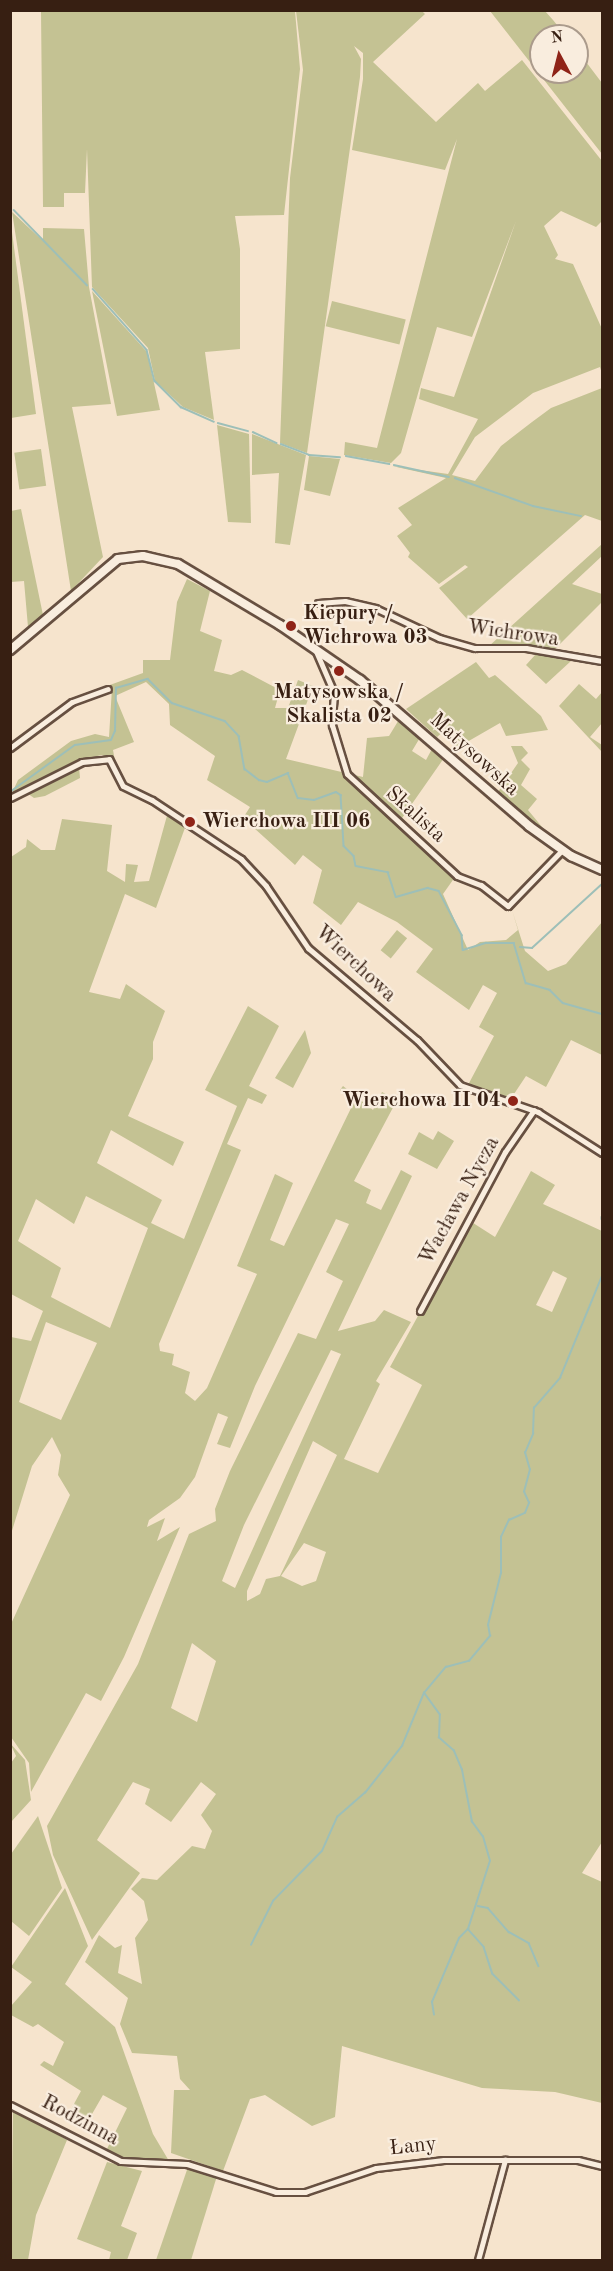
<!DOCTYPE html>
<html>
<head>
<meta charset="utf-8">
<style>
	body { margin:0 }
	#map { position:relative; width:613px; height:2271px; overflow:hidden; background:#f6e4cd; font-family:"Old Standard TT",serif }
	div>[style] { position:absolute }
	.green>* { inset:0; background:#c4c293; transform-origin:0 0 }
	.stream>* { height:1.5px; margin:-0.75px; padding:0 0.75px; transform-origin:0.75px; border-radius:0.75px; background:#9dbfb8 }
	.roads { filter:drop-shadow(2px 0 #675041) drop-shadow(-2px 0 #675041) drop-shadow(0 2px #675041) drop-shadow(0 -2px #675041) }
	.street>* { height:5px; margin:-2.5px; padding:0 2.5px; transform-origin:2.5px; border-radius:2.5px; background:#f9edde }
	.secondary>* { height:8px; margin:-4px; padding:0 4px; transform-origin:4px; border-radius:4px; background:#f9edde }
	.dots>* { width:16px; height:16px; translate:-50% -50%; box-sizing:border-box; border:3px solid #f9edde; border-radius:50% }
	span { translate:-50% -50%; white-space:nowrap; text-align:center; line-height:1.15; -webkit-text-stroke:4.5px #f9edde; paint-order:stroke }
	.poi-label { font-size:21px; color:#371f12; font-weight:700 }
	.left { translate:0 -50%; text-align:left }
	.right { translate:-100% -50%; text-align:right }
	.street-label { font-size:21px; color:#371f12 }
	.frame { position:absolute; inset:0; border:12px solid #371f12; pointer-events:none }
	.north { position:absolute; left:529px; top:24px; width:60px; height:60px; box-sizing:border-box; background:#f9edde; border:2px solid #ab9b8c; border-radius:50%; rotate:353deg; font-size:16px; font-weight:700; line-height:24px; text-align:center; color:#371f12 }
	.north::after { content:''; display:block; margin:auto; width:21px; height:27px; background:#8f2418; clip-path:polygon(50% 0,100% 100%,50% 72%,0 100%) }
</style>
</head>
<body>
<div id="map">
	<div class="green">
		<i style="clip-path:polygon(41px 11px,295px 11px,300px 69px,284px 215px,235px 216px,240px 249px,240px 349px,205px 352px,214px 420px,183px 407px,155px 381px,148px 348px,92px 287px,87px 149px,85px 193px,64px 193px,64px 207px,43px 207px)"></i>
		<i style="clip-path:polygon(296px 11px,422px 11px,425px 14px,373px 62px,436px 122px,478px 83px,485px 91px,522px 60px,602px 161px,602px 221px,596px 227px,561px 211px,544px 226px,558px 255px,555px 259px,573px 264px,602px 329px,602px 374px,600px 367px,533px 393px,475px 437px,452px 475px,475px 481px,501px 446px,532px 422px,551px 408px,602px 388px,602px 521px,585px 515px,467px 619px,439px 588px,468px 567px,465px 565px,439px 584px,408px 557px,410px 553px,397px 536px,412px 525px,398px 508px,446px 478px,392px 466px,448px 474px,478px 419px,419px 399px,421px 388px,454px 397px,516px 221px,472px 337px,437px 327px,401px 453px,391px 463px,344px 455px,345px 442px,377px 448px,457px 139px,445px 170px,352px 150px,363px 79px,363px 53px,354px 46px,361px 59px,360px 77px,307px 453px,280px 443px,290px 178px,303px 70px)"></i>
		<i style="clip-path:polygon(490px 11px,545px 11px,553px 20px,566px 36px,541px 36px,541px 72px,577px 72px,577px 50px,602px 83px,602px 154px)"></i>
		<i style="clip-path:polygon(12px 212px,43px 241px,43px 228px,84px 229px,89px 287px,111px 404px,72px 407px,103px 557px,71px 591px)"></i>
		<i style="clip-path:polygon(10px 217px,36px 414px,11px 418px,10px 418px)"></i>
		<i style="clip-path:polygon(92px 291px,147px 352px,160px 410px,117px 416px)"></i>
		<i style="left:332px;top:301px;width:76px;height:26px;rotate:14deg"></i>
		<i style="clip-path:polygon(217px 425px,249px 434px,251px 523px,228px 522px)"></i>
		<i style="clip-path:polygon(252px 434px,306px 455px,290px 545px,275px 543px,279px 473px,252px 475px)"></i>
		<i style="left:41px;top:449px;width:37px;height:27px;rotate:82deg"></i>
		<i style="clip-path:polygon(309px 456px,340px 459px,330px 496px,304px 490px)"></i>
		<i style="clip-path:polygon(21px 509px,43px 615px,28px 627px,24px 581px,11px 582px,11px 511px)"></i>
		<i style="clip-path:polygon(602px 544px,602px 556px,572px 584px,602px 594px,602px 602px,551px 653px,529px 645px,488px 647px)"></i>
		<i style="clip-path:polygon(187px 579px,210px 591px,200px 631px,222px 640px,214px 671px,231px 675px,242px 670px,280px 690px,275px 708px,288px 708px,298px 680px,313px 686px,286px 759px,363px 777px,367px 738px,389px 736px,400px 718px,421px 736px,412px 751px,426px 760px,433px 747px,444px 758px,400px 821px,404px 833px,455px 877px,443px 894px,468px 950px,480px 942px,506px 940px,518px 930px,512px 910px,525px 951px,548px 971px,566px 964px,602px 922px,602px 1055px,571px 1040px,546px 1087px,526px 1076px,510px 1100px,468px 1085px,494px 1036px,479px 1027px,497px 993px,483px 985px,469px 1010px,416px 972px,433px 949px,397px 922px,358px 902px,341px 925px,313px 903px,322px 870px,303px 855px,295px 865px,243px 818px,250px 807px,207px 780px,215px 756px,170px 725px,169px 704px,146px 682px,115px 696px,134px 742px,113px 750px,115px 761px,102px 755px,88px 758px,11px 795px,18px 780px,71px 741px,95px 734px,109px 737px,112px 688px,107px 686px,143px 673px,143px 660px,170px 660px,177px 602px)"></i>
		<i style="clip-path:polygon(536px 654px,564px 660px,571px 661px,546px 684px,526px 665px)"></i>
		<i style="clip-path:polygon(476px 662px,489px 678px,495px 675px,541px 716px,548px 730px,506px 736px,500px 723px,453px 750px,455px 731px,450px 726px,437px 737px,406px 709px)"></i>
		<i style="clip-path:polygon(579px 684px,596px 699px,602px 692px,602px 723px,590px 737px,602px 745px,602px 752px,559px 706px)"></i>
		<i style="clip-path:polygon(511px 746px,522px 746px,528px 753px,521px 760px,530px 769px,521px 785px,537px 799px,528px 810px,547px 833px,498px 792px,518px 763px)"></i>
		<i style="clip-path:polygon(79px 767px,80px 778px,45px 796px,34px 798px,27px 793px)"></i>
		<i style="clip-path:polygon(evenodd,168px 812px,186px 825px,156px 908px,125px 894px,89px 992px,120px 999px,126px 984px,165px 1011px,153px 1042px,153px 1059px,128px 1116px,184px 1142px,173px 1166px,111px 1130px,97px 1163px,162px 1200px,151px 1223px,184px 1239px,237px 1106px,205px 1090px,248px 1006px,279px 1026px,249px 1086px,267px 1095px,262px 1104px,248px 1098px,227px 1144px,241px 1150px,159px 1344px,160px 1351px,174px 1354px,172px 1365px,190px 1372px,185px 1393px,195px 1401px,207px 1388px,257px 1274px,237px 1266px,275px 1174px,293px 1183px,270px 1240px,284px 1246px,353px 1104px,340px 1090px,343px 1086px,373px 1110px,382px 1092px,397px 1100px,354px 1181px,371px 1190px,366px 1203px,381px 1210px,401px 1170px,412px 1176px,338px 1331px,375px 1321px,384px 1310px,411px 1322px,376px 1381px,380px 1384px,344px 1459px,378px 1473px,422px 1385px,390px 1367px,470px 1221px,495px 1237px,531px 1171px,555px 1185px,543px 1204px,602px 1231px,602px 1842px,582px 1873px,602px 1882px,602px 2103px,555px 2092px,482px 2088px,342px 2046px,335px 2117px,312px 2126px,265px 2095px,250px 2099px,223px 2171px,171px 2153px,174px 2090px,190px 2090px,180px 2079px,177px 2056px,132px 2053px,120px 2024px,128px 1998px,85px 1962px,99px 1935px,115px 1948px,122px 1945px,118px 1973px,142px 1984px,135px 1938px,148px 1920px,144px 1901px,131px 1889px,142px 1878px,157px 1880px,192px 1846px,205px 1849px,212px 1831px,201px 1815px,216px 1794px,201px 1782px,171px 1822px,145px 1804px,150px 1789px,133px 1782px,97px 1840px,140px 1873px,92px 1940px,53px 1855px,47px 1826px,138px 1664px,189px 1534px,216px 1521px,215px 1509px,230px 1471px,298px 1333px,316px 1339px,343px 1281px,326px 1272px,349px 1224px,336px 1219px,255px 1386px,230px 1448px,217px 1444px,228px 1417px,218px 1413px,195px 1477px,180px 1498px,149px 1520px,147px 1527px,165px 1518px,157px 1541px,180px 1527px,124px 1657px,101px 1701px,86px 1693px,31px 1792px,29px 1763px,11px 1737px,11px 1624px,70px 1495px,58px 1475px,61px 1455px,52px 1437px,32px 1466px,11px 1534px,11px 1337px,31px 1341px,43px 1311px,11px 1294px,11px 857px,26px 847px,27px 839px,41px 850px,55px 850px,62px 819px,112px 825px,107px 871px,125px 882px,126px 864px,138px 865px,134px 882px,149px 881px,168px 812px,86px 1196px,148px 1228px,110px 1328px,51px 1297px,61px 1268px,18px 1241px,36px 1199px,74px 1224px,86px 1196px,168px 812px,553px 1271px,567px 1278px,552px 1312px,536px 1305px,553px 1271px,168px 812px,46px 1322px,97px 1343px,61px 1420px,19px 1402px,46px 1322px,168px 812px,331px 1350px,341px 1354px,235px 1588px,222px 1581px,244px 1525px,331px 1350px,168px 812px,313px 1441px,337px 1455px,280px 1576px,266px 1579px,260px 1594px,247px 1601px,247px 1591px,313px 1441px,168px 812px,304px 1543px,326px 1552px,316px 1581px,302px 1586px,281px 1576px,304px 1543px,168px 812px,192px 1643px,216px 1661px,197px 1722px,171px 1708px,192px 1643px)"></i>
		<i style="left:397px;top:930px;width:13px;height:26px;rotate:39deg"></i>
		<i style="clip-path:polygon(305px 1030px,311px 1053px,293px 1088px,275px 1078px)"></i>
		<i style="clip-path:polygon(438px 1131px,454px 1141px,437px 1169px,408px 1154px,419px 1132px,433px 1140px)"></i>
		<i style="clip-path:polygon(10px 1743px,25px 1760px,31px 1800px,11px 1822px,11px 1763px,16px 1756px)"></i>
		<i style="clip-path:polygon(38px 1816px,62px 1888px,29px 1936px,11px 1921px,11px 1854px)"></i>
		<i style="clip-path:polygon(65px 1888px,88px 1946px,65px 1984px,115px 2027px,153px 2134px,169px 2161px,118px 2158px,105px 2153px,127px 2108px,103px 2095px,88px 2121px,69px 2113px,81px 2091px,40px 2065px,44px 2061px,53px 2066px,64px 2042px,38px 2024px,33px 2027px,11px 2015px,11px 2006px,32px 1982px,11px 1967px)"></i>
		<i style="clip-path:polygon(13px 2108px,67px 2140px,36px 2215px,28px 2260px,11px 2260px)"></i>
		<i style="clip-path:polygon(107px 2162px,142px 2171px,121px 2226px,137px 2233px,127px 2260px,109px 2260px,111px 2252px,77px 2239px)"></i>
		<i style="clip-path:polygon(188px 2167px,217px 2176px,191px 2260px,156px 2260px)"></i>
	</div>
	<div class="stream">
		<i style="left:14px;top:210px;width:105px;rotate:45.8deg"></i>
		<i style="left:93px;top:289px;width:81px;rotate:48.5deg"></i>
		<i style="left:147px;top:350px;width:32px;rotate:76deg"></i>
		<i style="left:155px;top:381px;width:37px;rotate:45deg"></i>
		<i style="left:181px;top:407px;width:36px;rotate:24deg"></i>
		<i style="left:218px;top:423px;width:31px;rotate:15deg"></i>
		<i style="left:253px;top:432px;width:26px;rotate:25deg"></i>
		<i style="left:281px;top:444px;width:30px;rotate:21deg"></i>
		<i style="left:309px;top:455px;width:31px;rotate:4deg"></i>
		<i style="left:346px;top:456px;width:44px;rotate:10.5deg"></i>
		<i style="left:394px;top:465px;width:56px;rotate:12.3deg"></i>
		<i style="left:455px;top:478px;width:83px;rotate:19.7deg"></i>
		<i style="left:533px;top:506px;width:49px;rotate:11.8deg"></i>
		<i style="left:10px;top:792px;width:80px;rotate:-35.9deg"></i>
		<i style="left:75px;top:745px;width:36px;rotate:-8deg"></i>
		<i style="left:111px;top:740px;width:10px;rotate:-66deg"></i>
		<i style="left:115px;top:731px;width:43px;rotate:-88.7deg"></i>
		<i style="left:116px;top:688px;width:33px;rotate:-16deg"></i>
		<i style="left:148px;top:679px;width:34px;rotate:45deg"></i>
		<i style="left:172px;top:703px;width:56px;rotate:18.8deg"></i>
		<i style="left:225px;top:721px;width:21px;rotate:47deg"></i>
		<i style="left:239px;top:736px;width:34px;rotate:80deg"></i>
		<i style="left:245px;top:769px;width:18px;rotate:38deg"></i>
		<i style="left:259px;top:780px;width:8px;rotate:14deg"></i>
		<i style="left:267px;top:782px;width:23px;rotate:-23deg"></i>
		<i style="left:288px;top:773px;width:27px;rotate:68deg"></i>
		<i style="left:298px;top:798px;width:16px;rotate:7deg"></i>
		<i style="left:314px;top:800px;width:23px;rotate:-20deg"></i>
		<i style="left:336px;top:792px;width:6px;rotate:31deg"></i>
		<i style="left:341px;top:795px;width:51px;rotate:86.6deg"></i>
		<i style="left:344px;top:846px;width:14px;rotate:45deg"></i>
		<i style="left:354px;top:856px;width:10px;rotate:79deg"></i>
		<i style="left:356px;top:866px;width:33px;rotate:11deg"></i>
		<i style="left:388px;top:872px;width:26px;rotate:72deg"></i>
		<i style="left:396px;top:897px;width:33px;rotate:-16deg"></i>
		<i style="left:428px;top:888px;width:11px;rotate:15deg"></i>
		<i style="left:439px;top:891px;width:50px;rotate:62.4deg"></i>
		<i style="left:462px;top:935px;width:15px;rotate:86deg"></i>
		<i style="left:463px;top:950px;width:24px;rotate:-17deg"></i>
		<i style="left:486px;top:943px;width:28px"></i>
		<i style="left:514px;top:943px;width:42px;rotate:73.3deg"></i>
		<i style="left:526px;top:983px;width:25px;rotate:16deg"></i>
		<i style="left:550px;top:990px;width:18px;rotate:45deg"></i>
		<i style="left:563px;top:1003px;width:41px;rotate:15.8deg"></i>
		<i style="left:520px;top:947px;width:12px;rotate:5deg"></i>
		<i style="left:532px;top:948px;width:95px;rotate:-42.4deg"></i>
		<i style="left:602px;top:1217px;width:2px;rotate:90deg"></i>
		<i style="left:478px;top:1906px;width:10px;rotate:11deg"></i>
		<i style="left:488px;top:1908px;width:32px;rotate:49deg"></i>
		<i style="left:509px;top:1932px;width:23px;rotate:29deg"></i>
		<i style="left:529px;top:1943px;width:25px;rotate:67deg"></i>
		<i style="left:468px;top:1929px;width:24px;rotate:48deg"></i>
		<i style="left:484px;top:1947px;width:28px;rotate:72deg"></i>
		<i style="left:493px;top:1974px;width:37px;rotate:45deg"></i>
		<i style="left:251px;top:1945px;width:49px;rotate:-63.4deg"></i>
		<i style="left:273px;top:1901px;width:70px;rotate:-45.6deg"></i>
		<i style="left:322px;top:1851px;width:37px;rotate:-66deg"></i>
		<i style="left:337px;top:1817px;width:37px;rotate:-41deg"></i>
		<i style="left:365px;top:1793px;width:60px;rotate:-51.8deg"></i>
		<i style="left:402px;top:1746px;width:57px;rotate:-67.5deg"></i>
		<i style="left:434px;top:2015px;width:13px;rotate:-99deg"></i>
		<i style="left:432px;top:2002px;width:69px;rotate:-67.1deg"></i>
		<i style="left:459px;top:1938px;width:13px;rotate:-45deg"></i>
		<i style="left:468px;top:1929px;width:71px;rotate:-72.1deg"></i>
		<i style="left:490px;top:1861px;width:25px;rotate:-106deg"></i>
		<i style="left:483px;top:1837px;width:19px;rotate:-126deg"></i>
		<i style="left:472px;top:1822px;width:53px;rotate:-100.9deg"></i>
		<i style="left:462px;top:1770px;width:21px;rotate:-113deg"></i>
		<i style="left:454px;top:1751px;width:20px;rotate:-139deg"></i>
		<i style="left:439px;top:1738px;width:23px;rotate:-88deg"></i>
		<i style="left:440px;top:1715px;width:27px;rotate:-126deg"></i>
		<i style="left:424px;top:1693px;width:34px;rotate:-50deg"></i>
		<i style="left:446px;top:1667px;width:24px;rotate:-15deg"></i>
		<i style="left:469px;top:1661px;width:33px;rotate:-50deg"></i>
		<i style="left:490px;top:1636px;width:11px;rotate:-100deg"></i>
		<i style="left:488px;top:1625px;width:54px;rotate:-76deg"></i>
		<i style="left:501px;top:1573px;width:36px;rotate:-90deg"></i>
		<i style="left:501px;top:1537px;width:19px;rotate:-65deg"></i>
		<i style="left:509px;top:1520px;width:17px;rotate:-24deg"></i>
		<i style="left:525px;top:1513px;width:11px;rotate:-68deg"></i>
		<i style="left:529px;top:1503px;width:12px;rotate:-114deg"></i>
		<i style="left:524px;top:1492px;width:23px;rotate:-75deg"></i>
		<i style="left:530px;top:1470px;width:18px;rotate:-106deg"></i>
		<i style="left:525px;top:1453px;width:21px;rotate:-67deg"></i>
		<i style="left:533px;top:1434px;width:26px;rotate:-88deg"></i>
		<i style="left:534px;top:1408px;width:40px;rotate:-49deg"></i>
		<i style="left:560px;top:1378px;width:110px;rotate:-67.6deg"></i>
	</div>
	<div class="roads">
		<div class="street">
			<i style="left:318px;top:603px;width:27px;rotate:-4deg"></i>
			<i style="left:345px;top:601px;width:31px;rotate:13deg"></i>
			<i style="left:375px;top:608px;width:71px;rotate:25.1deg"></i>
			<i style="left:439px;top:638px;width:37px;rotate:16deg"></i>
			<i style="left:475px;top:648px;width:51px"></i>
			<i style="left:526px;top:648px;width:77px;rotate:9.7deg"></i>
			<i style="left:315px;top:649px;width:48px;rotate:66.6deg"></i>
			<i style="left:334px;top:693px;width:32px;rotate:94deg"></i>
			<i style="left:332px;top:725px;width:51px;rotate:73deg"></i>
			<i style="left:347px;top:774px;width:150px;rotate:42.8deg"></i>
			<i style="left:457px;top:876px;width:26px;rotate:21deg"></i>
			<i style="left:481px;top:885px;width:34px;rotate:38deg"></i>
			<i style="left:508px;top:906px;width:78px;rotate:-46deg"></i>
			<i style="left:10px;top:748px;width:77px;rotate:-36.6deg"></i>
			<i style="left:72px;top:702px;width:38px;rotate:-20deg"></i>
			<i style="left:10px;top:798px;width:80px;rotate:-26.6deg"></i>
			<i style="left:82px;top:762px;width:27px;rotate:-6deg"></i>
			<i style="left:109px;top:759px;width:30px;rotate:63deg"></i>
			<i style="left:123px;top:786px;width:32px;rotate:26deg"></i>
			<i style="left:152px;top:800px;width:107px;rotate:33.5deg"></i>
			<i style="left:241px;top:859px;width:37px;rotate:47deg"></i>
			<i style="left:266px;top:886px;width:75px;rotate:55.9deg"></i>
			<i style="left:308px;top:948px;width:143px;rotate:40.2deg"></i>
			<i style="left:417px;top:1040px;width:62px;rotate:46.3deg"></i>
			<i style="left:460px;top:1085px;width:83px;rotate:19.1deg"></i>
			<i style="left:538px;top:1112px;width:76px;rotate:32.6deg"></i>
			<i style="left:420px;top:1311px;width:180px;rotate:-61.9deg"></i>
			<i style="left:505px;top:1152px;width:51px;rotate:-55.4deg"></i>
			<i style="left:10px;top:2105px;width:124px;rotate:26.8deg"></i>
			<i style="left:121px;top:2161px;width:66px;rotate:2.6deg"></i>
			<i style="left:187px;top:2164px;width:93px;rotate:17.5deg"></i>
			<i style="left:276px;top:2192px;width:29px"></i>
			<i style="left:305px;top:2192px;width:75px;rotate:-18.7deg"></i>
			<i style="left:376px;top:2168px;width:68px;rotate:-6.7deg"></i>
			<i style="left:444px;top:2160px;width:134px"></i>
			<i style="left:578px;top:2160px;width:25px;rotate:14deg"></i>
			<i style="left:478px;top:2260px;width:104px;rotate:-74.9deg"></i>
		</div>
		<div class="secondary">
			<i style="left:10px;top:650px;width:141px;rotate:-40.1deg"></i>
			<i style="left:118px;top:559px;width:25px;rotate:-7deg"></i>
			<i style="left:143px;top:556px;width:36px;rotate:13deg"></i>
			<i style="left:178px;top:564px;width:119px;rotate:30.9deg"></i>
			<i style="left:280px;top:625px;width:97px;rotate:34.5deg"></i>
			<i style="left:360px;top:680px;width:223px;rotate:40.8deg"></i>
			<i style="left:529px;top:826px;width:52px;rotate:35.5deg"></i>
			<i style="left:571px;top:856px;width:34px;rotate:24deg"></i>
		</div>
	</div>
	<div class="dots">
		<i style="left:291px;top:626px;background:#8f2418"></i>
		<i style="left:339px;top:671px;background:#8f2418"></i>
		<i style="left:190px;top:822px;background:#8f2418"></i>
		<i style="left:513px;top:1101px;background:#8f2418"></i>
	</div>
	<div class="poi-label">
		<span class="left" style="left:303px;top:626px">Kiepury /<br>Wichrowa 03</span>
		<span style="left:339px;top:705px">Matysowska /<br>Skalista 02</span>
		<span class="left" style="left:202px;top:822px">Wierchowa III 06</span>
		<span class="right" style="left:501px;top:1101px">Wierchowa II 04</span>
	</div>
	<div class="street-label">
		<span style="left:513px;top:634px;rotate:8deg">Wichrowa</span>
		<span style="left:474px;top:755px;rotate:42deg">Matysowska</span>
		<span style="left:415px;top:815px;rotate:42deg">Skalista</span>
		<span style="left:355px;top:964px;rotate:43deg">Wierchowa</span>
		<span style="left:460px;top:1201px;rotate:-61deg">Wacława Nycza</span>
		<span style="left:80px;top:2121px;rotate:28deg">Rodzinna</span>
		<span style="left:413px;top:2147px;rotate:-6deg">Łany</span>
	</div>
	<div class="frame"></div>
	<div class="north">N</div>
</div>
</body>
</html>
